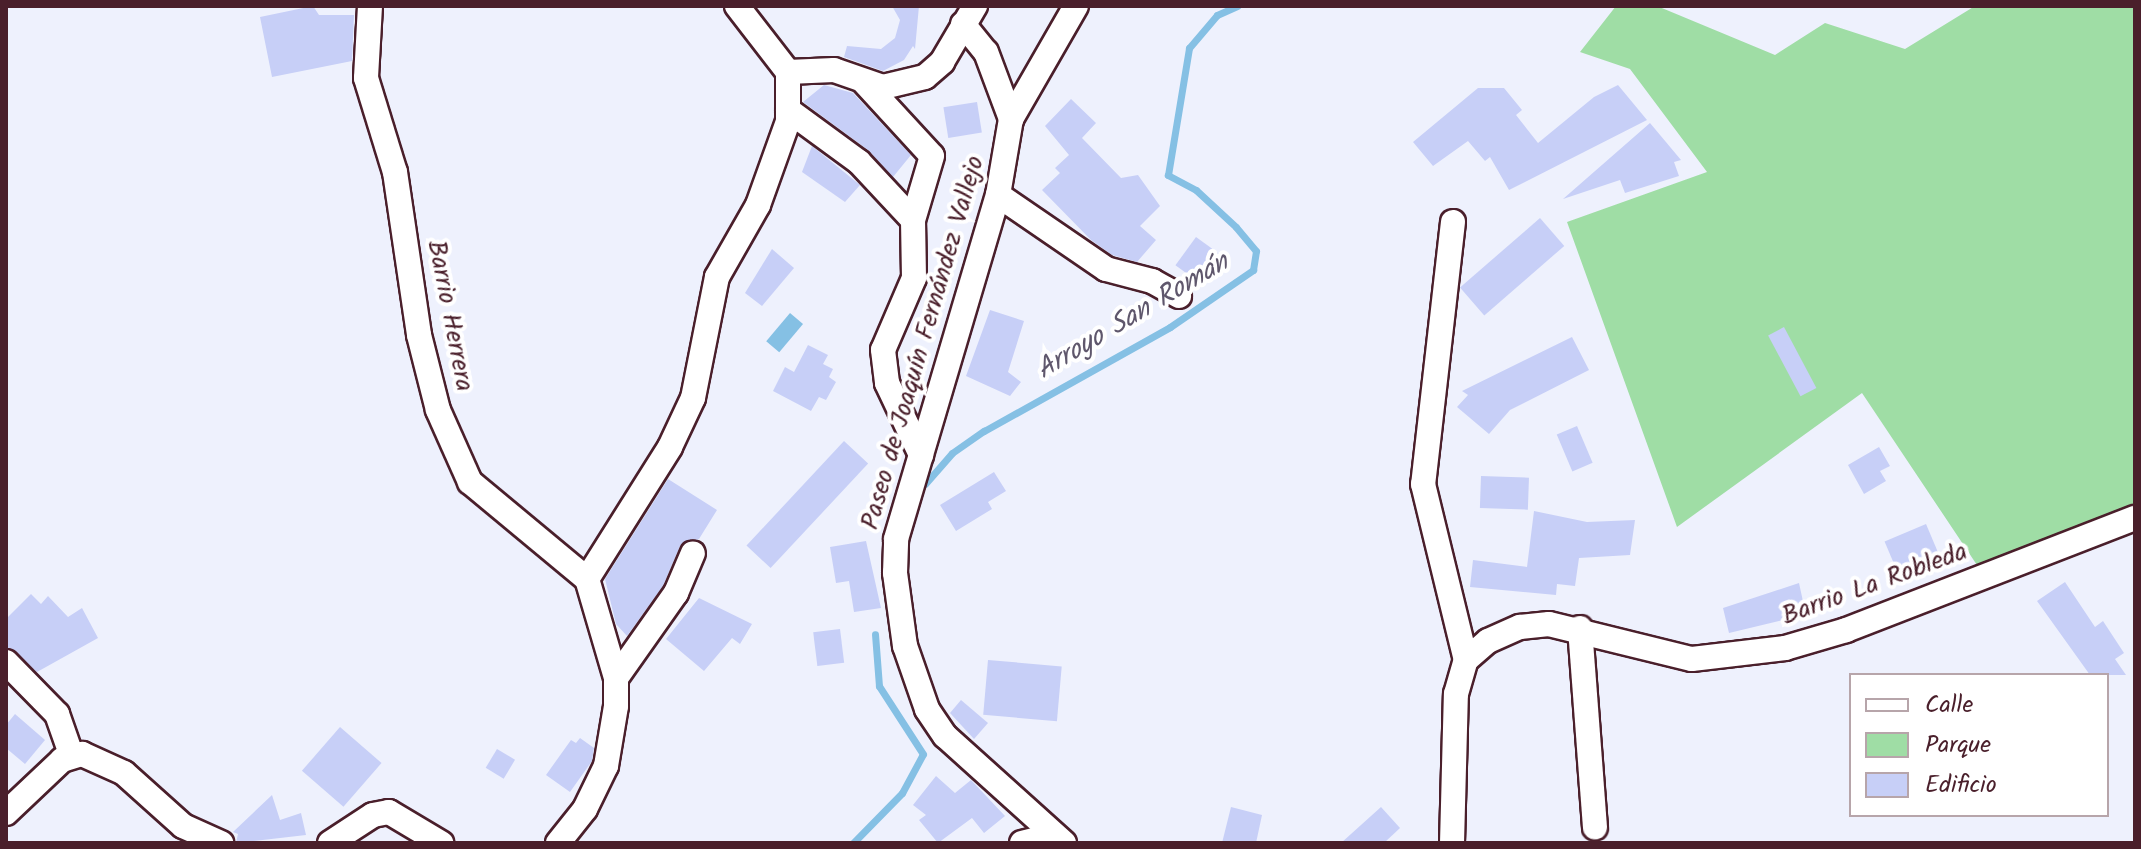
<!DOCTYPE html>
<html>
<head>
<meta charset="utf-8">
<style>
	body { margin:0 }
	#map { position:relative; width:2141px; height:849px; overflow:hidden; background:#eef1fd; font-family:Kalam,sans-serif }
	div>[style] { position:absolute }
	.green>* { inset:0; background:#9fdda5 }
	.water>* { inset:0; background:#85c0e4; transform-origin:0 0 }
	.stream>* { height:7px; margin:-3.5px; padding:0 3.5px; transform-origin:3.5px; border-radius:3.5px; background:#85c0e4 }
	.building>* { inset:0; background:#c7cff7; transform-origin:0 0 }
	.roads { filter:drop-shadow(2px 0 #4a1f2b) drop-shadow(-2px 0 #4a1f2b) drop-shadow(0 2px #4a1f2b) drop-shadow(0 -2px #4a1f2b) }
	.street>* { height:24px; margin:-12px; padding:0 12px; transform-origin:12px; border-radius:12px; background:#fff }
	span { translate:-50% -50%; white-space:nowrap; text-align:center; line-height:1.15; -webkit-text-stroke:8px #fff; paint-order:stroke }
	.street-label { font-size:26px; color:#4a1f2b }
	.water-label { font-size:28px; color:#5f576c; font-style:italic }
	.frame { position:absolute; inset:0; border:8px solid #4a1f2b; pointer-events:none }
	.legend { position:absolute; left:1849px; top:673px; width:260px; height:144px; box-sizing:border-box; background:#fff; border:2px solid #b7a5aa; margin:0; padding:10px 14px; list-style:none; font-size:24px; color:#4a1f2b }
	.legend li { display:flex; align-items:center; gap:16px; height:40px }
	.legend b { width:40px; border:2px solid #b7a5aa }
</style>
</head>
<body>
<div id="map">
	<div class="green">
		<i style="clip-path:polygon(1616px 6px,1657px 6px,1775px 55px,1825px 23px,1905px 49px,1975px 6px,2135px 6px,2135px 523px,1991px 586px,1862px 393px,1677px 527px,1567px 222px,1707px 172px,1630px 69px,1580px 52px)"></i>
	</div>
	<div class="water">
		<i style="left:790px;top:313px;width:17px;height:37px;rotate:40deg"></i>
	</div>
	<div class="stream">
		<i style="left:925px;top:484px;width:41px;rotate:-48.9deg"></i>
		<i style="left:952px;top:453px;width:39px;rotate:-35deg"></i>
		<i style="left:984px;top:431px;width:213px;rotate:-29.2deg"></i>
		<i style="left:1170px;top:327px;width:101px;rotate:-34.5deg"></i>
		<i style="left:1253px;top:270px;width:19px;rotate:-81deg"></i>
		<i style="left:1256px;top:251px;width:31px;rotate:-130deg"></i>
		<i style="left:1236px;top:227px;width:54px;rotate:-137.2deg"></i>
		<i style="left:1196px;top:190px;width:32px;rotate:-152deg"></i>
		<i style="left:1168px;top:175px;width:129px;rotate:-80.6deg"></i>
		<i style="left:1189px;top:48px;width:43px;rotate:-49.7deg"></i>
		<i style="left:1217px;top:15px;width:22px;rotate:-24deg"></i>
		<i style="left:853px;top:843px;width:70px;rotate:-45.6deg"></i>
		<i style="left:902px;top:793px;width:44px;rotate:-61.7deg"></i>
		<i style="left:923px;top:754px;width:81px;rotate:-122.9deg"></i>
		<i style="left:879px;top:686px;width:52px;rotate:-94.4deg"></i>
	</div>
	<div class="building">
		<i style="clip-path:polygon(313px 6px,319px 15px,354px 15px,352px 61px,272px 77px,260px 17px)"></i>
		<i style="clip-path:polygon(892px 6px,919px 6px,915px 49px,913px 46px,904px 60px,883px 71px,844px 57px,847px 46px,881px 49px,895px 38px,900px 20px)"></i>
		<i style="clip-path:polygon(824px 85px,853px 93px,911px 155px,893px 177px,868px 150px,803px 102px)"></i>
		<i style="clip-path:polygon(1618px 85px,1647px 120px,1509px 190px,1490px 157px,1485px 161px,1468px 141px,1433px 166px,1413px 142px,1478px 88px,1504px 88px,1522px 110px,1516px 115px,1538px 143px,1594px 97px)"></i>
		<i style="clip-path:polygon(1071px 99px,1096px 123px,1082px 138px,1121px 178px,1138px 175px,1160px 206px,1140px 226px,1156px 240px,1137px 262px,1112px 255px,1091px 240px,1042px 190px,1060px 173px,1055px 168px,1069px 155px,1045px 126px)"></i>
		<i style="left:977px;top:102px;width:31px;height:34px;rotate:81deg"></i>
		<i style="clip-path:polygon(1650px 123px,1681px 160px,1674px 162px,1679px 176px,1625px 193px,1620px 180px,1563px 199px)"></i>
		<i style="clip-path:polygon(812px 146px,860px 185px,845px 202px,802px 172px)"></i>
		<i style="left:1540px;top:218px;width:37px;height:106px;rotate:49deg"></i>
		<i style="left:1196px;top:237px;width:29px;height:35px;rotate:36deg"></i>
		<i style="clip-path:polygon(772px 249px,794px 268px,762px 306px,745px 293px)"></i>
		<i style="clip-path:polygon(990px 310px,1024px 321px,1008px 372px,1021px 382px,1010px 396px,966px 376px)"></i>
		<i style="left:1784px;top:327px;width:69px;height:18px;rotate:62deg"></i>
		<i style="clip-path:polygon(1572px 337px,1589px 370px,1510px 410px,1489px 434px,1457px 407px,1468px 395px,1462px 391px)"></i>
		<i style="clip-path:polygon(808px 345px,828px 355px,823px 364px,833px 369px,829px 377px,836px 382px,826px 400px,819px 397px,811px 411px,773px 391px,785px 367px,794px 372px)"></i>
		<i style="left:1577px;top:426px;width:40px;height:22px;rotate:67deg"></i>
		<i style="left:844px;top:441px;width:33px;height:143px;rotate:43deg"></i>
		<i style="clip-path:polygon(1879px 447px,1890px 466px,1880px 471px,1886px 481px,1864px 494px,1848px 465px)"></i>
		<i style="clip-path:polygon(994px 472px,1006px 491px,988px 502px,992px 509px,956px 531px,940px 505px)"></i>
		<i style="left:1481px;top:476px;width:48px;height:32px;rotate:2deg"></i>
		<i style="clip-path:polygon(668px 479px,717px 510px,699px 539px,680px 546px,663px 586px,627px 636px,616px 624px,605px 579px)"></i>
		<i style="clip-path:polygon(1534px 511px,1587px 522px,1635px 520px,1630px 555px,1579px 558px,1575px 586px,1557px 584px,1556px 595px,1470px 587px,1473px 560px,1527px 567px)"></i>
		<i style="left:1926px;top:524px;width:33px;height:45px;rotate:67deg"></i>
		<i style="clip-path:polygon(866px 541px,881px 608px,854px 612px,849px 581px,836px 583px,830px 547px)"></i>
		<i style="clip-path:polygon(2065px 582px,2095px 627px,2103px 621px,2124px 653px,2115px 659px,2126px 675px,2090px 675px,2037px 601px)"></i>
		<i style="clip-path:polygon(1799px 583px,1804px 606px,1792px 609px,1791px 618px,1729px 633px,1723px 608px)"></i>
		<i style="clip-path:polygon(31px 594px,41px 604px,48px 596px,68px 617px,82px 608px,98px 638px,37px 672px,6px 647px,6px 619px)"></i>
		<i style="clip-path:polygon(699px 598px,752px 624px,740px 644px,732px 638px,704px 671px,666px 639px)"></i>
		<i style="left:840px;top:629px;width:34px;height:27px;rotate:83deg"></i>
		<i style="left:988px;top:660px;width:74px;height:55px;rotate:5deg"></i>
		<i style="clip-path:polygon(961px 700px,988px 723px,974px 739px,950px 713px)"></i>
		<i style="clip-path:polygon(15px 714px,45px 740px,25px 764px,6px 748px,6px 725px)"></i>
		<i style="left:340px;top:727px;width:55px;height:58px;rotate:41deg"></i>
		<i style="clip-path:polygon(580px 738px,594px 748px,592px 761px,570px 792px,546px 775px,571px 740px,576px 743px)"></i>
		<i style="left:497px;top:749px;width:21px;height:22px;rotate:31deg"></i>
		<i style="clip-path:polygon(936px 776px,955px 793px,971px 780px,1005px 816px,984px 833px,972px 818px,938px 843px,919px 820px,926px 815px,913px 805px)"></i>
		<i style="clip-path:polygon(272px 795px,280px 820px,301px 813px,306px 835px,236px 843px,238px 834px,233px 832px)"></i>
		<i style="clip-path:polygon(1231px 807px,1262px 815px,1256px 843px,1222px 843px)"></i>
		<i style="clip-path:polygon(1381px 807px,1400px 828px,1384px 843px,1341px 843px)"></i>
	</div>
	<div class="roads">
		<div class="street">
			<i style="left:370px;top:6px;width:72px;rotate:93.2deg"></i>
			<i style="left:366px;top:78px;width:98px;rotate:72.9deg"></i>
			<i style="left:395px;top:172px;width:165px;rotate:81.6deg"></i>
			<i style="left:419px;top:335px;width:77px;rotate:75.8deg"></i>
			<i style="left:438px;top:410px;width:79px;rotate:66deg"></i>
			<i style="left:470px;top:482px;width:152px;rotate:39.7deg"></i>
			<i style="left:737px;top:6px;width:83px;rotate:52.3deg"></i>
			<i style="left:788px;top:72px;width:46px;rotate:-2.5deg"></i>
			<i style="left:834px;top:70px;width:52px;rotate:19.1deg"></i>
			<i style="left:883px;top:87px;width:43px;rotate:-13.4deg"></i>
			<i style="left:925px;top:77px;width:23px;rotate:-41deg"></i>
			<i style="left:942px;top:62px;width:65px;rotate:-59.5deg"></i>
			<i style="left:963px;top:24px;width:36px;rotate:51deg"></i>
			<i style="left:986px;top:52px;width:72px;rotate:69.5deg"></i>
			<i style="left:864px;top:82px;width:100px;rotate:47.4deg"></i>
			<i style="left:932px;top:156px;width:67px;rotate:106.5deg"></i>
			<i style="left:913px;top:220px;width:58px;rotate:89deg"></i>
			<i style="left:914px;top:278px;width:78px;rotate:113.3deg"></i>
			<i style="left:883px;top:350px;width:33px;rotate:83deg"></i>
			<i style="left:887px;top:383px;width:80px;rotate:64.7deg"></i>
			<i style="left:788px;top:110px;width:88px;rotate:36.2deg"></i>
			<i style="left:859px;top:162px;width:79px;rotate:47deg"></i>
			<i style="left:998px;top:195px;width:131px;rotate:34.4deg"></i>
			<i style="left:1106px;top:269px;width:48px;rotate:14.6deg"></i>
			<i style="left:1152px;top:281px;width:31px;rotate:29deg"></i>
			<i style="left:1453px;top:222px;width:264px;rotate:96.5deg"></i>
			<i style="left:1423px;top:484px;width:181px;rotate:76.3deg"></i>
			<i style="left:1580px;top:628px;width:200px;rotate:85.7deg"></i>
			<i style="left:6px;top:662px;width:73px;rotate:45.6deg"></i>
			<i style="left:57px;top:714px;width:42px;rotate:70.7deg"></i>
			<i style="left:616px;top:678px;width:104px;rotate:-54.8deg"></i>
			<i style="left:676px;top:593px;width:43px;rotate:-67deg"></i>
			<i style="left:6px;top:813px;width:77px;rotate:-43.4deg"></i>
			<i style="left:62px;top:760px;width:21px;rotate:-17deg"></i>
			<i style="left:82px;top:754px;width:46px;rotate:24.3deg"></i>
			<i style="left:124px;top:773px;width:79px;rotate:41.9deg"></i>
			<i style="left:183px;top:826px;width:42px;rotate:24.1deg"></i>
			<i style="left:330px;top:843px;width:51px;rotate:-33.1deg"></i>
			<i style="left:373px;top:815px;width:16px;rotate:-11deg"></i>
			<i style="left:389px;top:812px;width:61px;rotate:30.8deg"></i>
			<i style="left:558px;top:843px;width:43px;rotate:-51.5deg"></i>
			<i style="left:585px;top:809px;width:48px;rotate:-64deg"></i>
			<i style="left:606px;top:766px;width:61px;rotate:-80.5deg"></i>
			<i style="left:616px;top:706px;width:28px;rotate:-90deg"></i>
			<i style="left:616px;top:678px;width:103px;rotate:-106.3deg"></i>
			<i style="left:587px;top:579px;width:156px;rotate:-57.8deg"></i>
			<i style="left:670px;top:447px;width:54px;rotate:-64.9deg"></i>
			<i style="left:693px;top:398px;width:123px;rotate:-78.8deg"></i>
			<i style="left:717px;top:277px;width:83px;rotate:-60.3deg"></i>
			<i style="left:758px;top:205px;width:89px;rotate:-70.3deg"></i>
			<i style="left:788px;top:121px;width:49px;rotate:-90deg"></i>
			<i style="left:1022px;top:843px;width:33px;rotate:-14deg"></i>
			<i style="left:1064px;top:843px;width:160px;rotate:-138deg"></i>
			<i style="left:945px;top:736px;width:32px;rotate:-124deg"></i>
			<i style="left:927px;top:709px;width:67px;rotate:-109.2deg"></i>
			<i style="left:905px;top:646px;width:74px;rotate:-97.8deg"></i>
			<i style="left:895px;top:573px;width:34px;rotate:-88deg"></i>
			<i style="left:896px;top:539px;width:359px;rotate:-73.5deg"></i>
			<i style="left:998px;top:195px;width:77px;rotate:-80.3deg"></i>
			<i style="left:1011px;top:119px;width:130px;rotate:-60.1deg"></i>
			<i style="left:1452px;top:843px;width:149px;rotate:-88.5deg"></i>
			<i style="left:1456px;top:694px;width:35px;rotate:-74deg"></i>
			<i style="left:1466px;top:660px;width:29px;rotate:-41deg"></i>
			<i style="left:1488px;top:641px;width:35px;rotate:-24deg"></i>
			<i style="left:1520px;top:627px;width:29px;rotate:-6deg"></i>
			<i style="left:1549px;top:624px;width:147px;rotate:13.8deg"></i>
			<i style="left:1692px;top:659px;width:94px;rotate:-6.7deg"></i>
			<i style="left:1785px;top:648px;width:64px;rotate:-16.4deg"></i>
			<i style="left:1846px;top:630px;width:310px;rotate:-21.2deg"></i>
		</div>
	</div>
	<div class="street-label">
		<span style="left:449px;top:316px;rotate:79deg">Barrio Herrera</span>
		<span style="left:924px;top:343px;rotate:-74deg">Paseo de Joaquín Fernández Vallejo</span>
		<span style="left:1875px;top:585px;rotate:-20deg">Barrio La Robleda</span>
	</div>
	<div class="water-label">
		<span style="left:1133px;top:317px;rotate:-31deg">Arroyo San Román</span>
	</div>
	<div class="frame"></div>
	<ul class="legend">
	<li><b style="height:10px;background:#fff"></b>Calle</li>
	<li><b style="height:22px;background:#9fdda5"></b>Parque</li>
	<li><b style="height:22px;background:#c7cff7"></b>Edificio</li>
	</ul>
</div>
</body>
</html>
